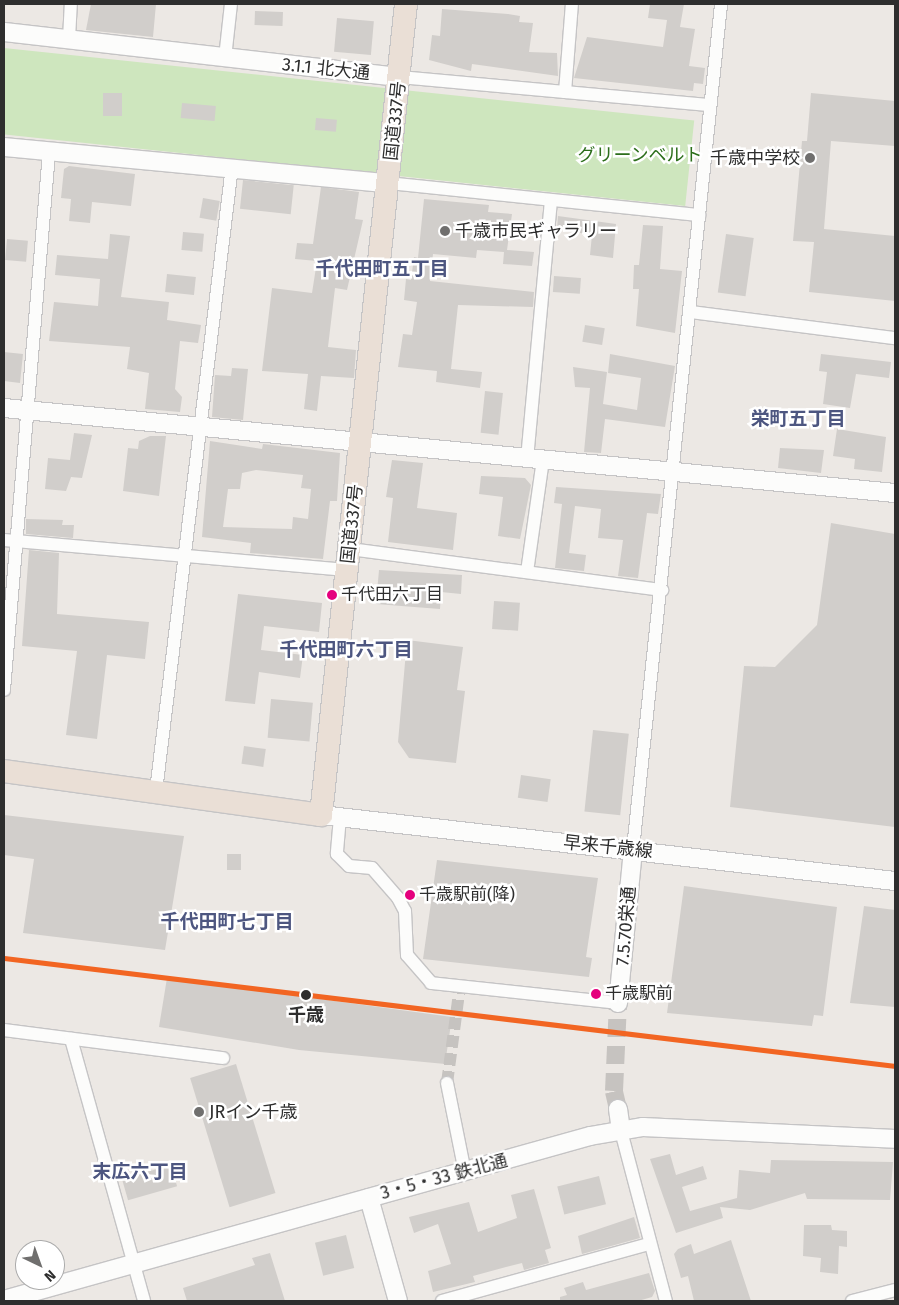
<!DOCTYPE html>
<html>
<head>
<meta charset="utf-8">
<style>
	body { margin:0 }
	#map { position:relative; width:899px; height:1305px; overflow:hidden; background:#ece8e4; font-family:"Fira Sans","Noto Sans JP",sans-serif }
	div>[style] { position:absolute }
	.green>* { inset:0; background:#cee6be; transform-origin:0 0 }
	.building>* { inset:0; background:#d1cecb; transform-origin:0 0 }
	.street-tunnel>* { height:12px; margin-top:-6px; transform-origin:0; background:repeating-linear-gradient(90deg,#c6c3c0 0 12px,transparent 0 18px) }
	.secondary-tunnel>* { height:18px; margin-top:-9px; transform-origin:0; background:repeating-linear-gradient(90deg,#c6c3c0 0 18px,transparent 0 27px) }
	.roads { filter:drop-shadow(1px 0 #c5c4c5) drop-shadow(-1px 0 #c5c4c5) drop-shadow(0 1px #c5c4c5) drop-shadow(0 -1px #c5c4c5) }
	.street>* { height:12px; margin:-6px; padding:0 6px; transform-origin:6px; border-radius:6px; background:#fcfcfb }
	.secondary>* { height:18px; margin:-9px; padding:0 9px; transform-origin:9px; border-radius:9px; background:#fcfcfb }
	.highway>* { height:22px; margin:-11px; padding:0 11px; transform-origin:11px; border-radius:11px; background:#eadfd6 }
	.rail-1>* { height:5px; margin:-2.5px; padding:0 2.5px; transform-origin:2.5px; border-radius:2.5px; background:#f26522 }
	.dots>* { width:14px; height:14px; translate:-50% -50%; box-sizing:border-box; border:2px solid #fff; border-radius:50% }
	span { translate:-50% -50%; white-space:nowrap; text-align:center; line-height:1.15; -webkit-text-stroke:5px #fff; paint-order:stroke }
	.bus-label { font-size:17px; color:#2e2e2e }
	.left { translate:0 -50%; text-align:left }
	.street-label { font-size:18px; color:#2e2e2e }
	.park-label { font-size:18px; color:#2c6e1b }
	.poi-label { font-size:18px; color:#2e2e2e }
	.right { translate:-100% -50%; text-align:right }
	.stop-label { font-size:18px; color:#2e2e2e; font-weight:700 }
	.neighbourhood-label { font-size:19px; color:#4d5680; font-weight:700 }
	.frame { position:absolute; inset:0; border:5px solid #2e2e2e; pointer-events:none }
	.north { position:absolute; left:15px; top:1240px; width:50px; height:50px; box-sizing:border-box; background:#fff; border:1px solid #ababab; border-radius:50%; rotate:138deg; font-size:14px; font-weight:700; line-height:20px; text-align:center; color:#2e2e2e }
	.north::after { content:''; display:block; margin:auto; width:18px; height:22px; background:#706f6e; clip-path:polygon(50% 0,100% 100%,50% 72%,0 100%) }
</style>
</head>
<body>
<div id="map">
	<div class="green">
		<i style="left:4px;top:48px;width:694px;height:86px;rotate:6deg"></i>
	</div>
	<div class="building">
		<i style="clip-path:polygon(91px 4px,156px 4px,153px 37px,86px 30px)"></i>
		<i style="clip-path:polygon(650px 4px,684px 4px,680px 27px,695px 29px,689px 66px,705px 68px,703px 84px,694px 83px,693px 91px,574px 78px,587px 37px,663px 47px,667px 20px,648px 18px)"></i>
		<i style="clip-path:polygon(442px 9px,508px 14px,520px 16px,519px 22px,533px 23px,529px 52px,557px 53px,558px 76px,472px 64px,471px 71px,429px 60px,432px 35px,440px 36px)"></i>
		<i style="left:255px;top:11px;width:28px;height:14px;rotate:2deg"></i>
		<i style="left:337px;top:18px;width:37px;height:34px;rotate:5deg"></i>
		<i style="left:103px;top:93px;width:19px;height:23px"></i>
		<i style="clip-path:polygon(811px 93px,895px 101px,895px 146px,831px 141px,824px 229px,895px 236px,895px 301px,809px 292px,814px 242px,793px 241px,802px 141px,807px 141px)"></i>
		<i style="left:182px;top:103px;width:34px;height:15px;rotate:5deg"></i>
		<i style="left:316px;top:118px;width:21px;height:12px;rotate:5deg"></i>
		<i style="clip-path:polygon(69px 166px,135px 174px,131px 206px,92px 202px,90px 223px,69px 221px,71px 199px,61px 198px,64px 169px)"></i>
		<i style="left:243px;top:180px;width:51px;height:29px;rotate:6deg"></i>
		<i style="clip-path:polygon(321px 187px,359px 192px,355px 219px,363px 220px,347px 290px,335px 288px,328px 347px,356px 350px,354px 378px,321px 376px,317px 411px,304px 409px,308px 374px,262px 371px,272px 288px,312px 293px,317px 261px,295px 259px,297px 243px,313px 244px)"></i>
		<i style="left:203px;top:198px;width:17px;height:20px;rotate:10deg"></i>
		<i style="clip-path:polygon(424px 199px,489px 205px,488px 212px,512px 214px,507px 250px,534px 252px,532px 266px,503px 264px,504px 252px,477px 250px,476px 258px,433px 254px,430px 281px,534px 292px,533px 307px,458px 305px,451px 369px,482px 372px,480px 388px,436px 382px,437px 371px,398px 367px,403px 334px,412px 335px,417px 302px,404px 300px,406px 279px,411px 280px,414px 257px,418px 258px)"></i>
		<i style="clip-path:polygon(558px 216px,616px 224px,613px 258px,590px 255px,592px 235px,557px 229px)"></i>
		<i style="clip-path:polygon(643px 225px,663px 226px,660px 269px,682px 271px,675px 333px,636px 326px,639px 289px,633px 289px,634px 265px,639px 265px)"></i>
		<i style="left:183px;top:232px;width:21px;height:18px;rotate:5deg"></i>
		<i style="clip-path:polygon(110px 234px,130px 236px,121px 297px,169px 302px,167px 320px,201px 325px,198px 343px,180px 341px,175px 389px,182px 397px,180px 412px,145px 409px,149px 373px,127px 369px,130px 347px,49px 341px,54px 302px,98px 306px,100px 279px,55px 275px,57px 255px,108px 259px)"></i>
		<i style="left:726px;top:234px;width:28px;height:59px;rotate:8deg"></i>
		<i style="left:7px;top:239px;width:21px;height:21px;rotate:5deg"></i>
		<i style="left:167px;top:274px;width:29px;height:18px;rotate:6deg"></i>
		<i style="left:554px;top:276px;width:27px;height:16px;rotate:4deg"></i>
		<i style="left:585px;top:325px;width:20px;height:17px;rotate:9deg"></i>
		<i style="clip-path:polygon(4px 352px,23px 354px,20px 383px,4px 381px)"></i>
		<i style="clip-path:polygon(610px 354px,675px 366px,665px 427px,605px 419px,601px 453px,584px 452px,590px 388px,575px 387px,573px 367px,607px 372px,603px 404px,637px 410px,641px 378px,608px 373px)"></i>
		<i style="clip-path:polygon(821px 354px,891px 362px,889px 378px,856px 374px,850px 408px,823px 404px,827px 372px,819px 371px)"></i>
		<i style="clip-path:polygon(232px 368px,248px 369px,243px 420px,212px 417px,215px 375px,231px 376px)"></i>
		<i style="left:485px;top:391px;width:18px;height:42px;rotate:6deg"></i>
		<i style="clip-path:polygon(837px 429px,886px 437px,882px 472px,854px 469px,855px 459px,833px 456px)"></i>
		<i style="clip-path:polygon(74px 433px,92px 435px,82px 478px,71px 477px,66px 491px,45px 489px,48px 458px,70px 460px)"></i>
		<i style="clip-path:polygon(150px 436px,166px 436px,159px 496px,123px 491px,128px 448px,138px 449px,139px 441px)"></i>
		<i style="clip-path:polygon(evenodd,210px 441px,262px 449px,263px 444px,340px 453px,337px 501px,330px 501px,323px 559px,250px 553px,251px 543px,202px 537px,210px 441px,256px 470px,303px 475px,301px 488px,311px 489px,308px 519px,293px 517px,292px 529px,223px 527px,228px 489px,240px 489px,242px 473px,256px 470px)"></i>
		<i style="clip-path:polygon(780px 448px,824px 450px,821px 473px,778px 468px)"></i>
		<i style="clip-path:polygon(392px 460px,423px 463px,417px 508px,457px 513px,453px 550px,388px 542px,393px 498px,386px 497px)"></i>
		<i style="clip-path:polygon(481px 476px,525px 478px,531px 485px,520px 539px,498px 536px,503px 497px,479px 494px)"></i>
		<i style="clip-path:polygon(556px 487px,661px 494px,658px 514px,647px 513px,638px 578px,618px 576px,623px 540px,598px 538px,601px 509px,575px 506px,569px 553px,586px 555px,584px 571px,555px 568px,562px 504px,554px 503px)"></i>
		<i style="clip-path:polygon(26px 519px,63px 520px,62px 525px,74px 525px,73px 538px,26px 534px)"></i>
		<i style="clip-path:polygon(831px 523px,895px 534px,895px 827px,730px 807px,744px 666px,775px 667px,817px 625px)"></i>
		<i style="clip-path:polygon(29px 550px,59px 553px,57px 614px,149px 622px,145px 659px,107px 655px,97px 739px,66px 735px,77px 651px,22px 646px)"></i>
		<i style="clip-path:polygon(379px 570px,462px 575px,461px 594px,441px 592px,440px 609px,376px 604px)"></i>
		<i style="clip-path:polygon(238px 594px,322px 603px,319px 632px,264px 626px,261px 650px,303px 655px,300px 678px,259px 672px,255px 704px,225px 701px)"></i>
		<i style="left:494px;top:601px;width:26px;height:28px;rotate:4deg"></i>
		<i style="clip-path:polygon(407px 640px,463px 647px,457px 690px,465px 691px,456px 763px,409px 758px,398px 742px)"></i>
		<i style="left:271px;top:699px;width:42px;height:39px;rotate:5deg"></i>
		<i style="left:593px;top:730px;width:36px;height:82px;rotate:6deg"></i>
		<i style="left:244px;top:746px;width:22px;height:18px;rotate:8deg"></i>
		<i style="left:521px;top:775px;width:30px;height:23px;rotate:8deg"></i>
		<i style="clip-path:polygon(4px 815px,184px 836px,165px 950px,23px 933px,34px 859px,4px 855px)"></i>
		<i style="left:227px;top:854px;width:14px;height:16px"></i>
		<i style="clip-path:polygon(437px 860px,598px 878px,586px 957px,592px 958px,589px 977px,423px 959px)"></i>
		<i style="clip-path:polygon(684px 886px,837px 907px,823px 1016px,814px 1015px,812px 1026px,667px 1013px)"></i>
		<i style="clip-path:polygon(864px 906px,895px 910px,895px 1007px,850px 1003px)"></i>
		<i style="clip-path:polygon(167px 978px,452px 1017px,445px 1064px,299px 1050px,159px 1027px)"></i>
		<i style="left:236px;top:1064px;width:135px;height:48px;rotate:73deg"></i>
		<i style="clip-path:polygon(670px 1154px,676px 1175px,703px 1166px,707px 1179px,682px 1187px,690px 1211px,737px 1198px,739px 1170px,770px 1173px,771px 1160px,893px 1162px,890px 1200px,807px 1199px,805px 1193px,750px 1210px,720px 1207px,723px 1218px,676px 1233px,650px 1159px)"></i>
		<i style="left:171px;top:1165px;width:22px;height:51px;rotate:74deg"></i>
		<i style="left:599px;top:1176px;width:29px;height:43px;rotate:76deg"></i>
		<i style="clip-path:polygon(534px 1189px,551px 1248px,545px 1250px,549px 1263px,524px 1270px,522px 1263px,506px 1267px,473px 1276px,475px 1282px,433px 1292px,428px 1271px,451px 1264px,438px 1224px,414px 1233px,409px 1217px,469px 1202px,478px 1232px,517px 1218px,511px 1195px)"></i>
		<i style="clip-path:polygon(634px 1217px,640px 1238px,582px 1254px,578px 1236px)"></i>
		<i style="clip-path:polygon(804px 1225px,831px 1225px,832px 1230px,847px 1231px,847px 1247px,839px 1246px,838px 1274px,820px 1272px,821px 1258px,803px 1256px)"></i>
		<i style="left:346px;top:1235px;width:34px;height:32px;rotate:76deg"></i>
		<i style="clip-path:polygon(731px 1240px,751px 1301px,694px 1301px,688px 1276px,681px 1278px,674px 1254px,678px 1249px,691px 1244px,694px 1254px)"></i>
		<i style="clip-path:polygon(270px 1253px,285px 1301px,187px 1301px,183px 1288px,255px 1265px,252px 1258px)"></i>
		<i style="clip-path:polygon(649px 1273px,655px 1291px,652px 1297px,638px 1301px,560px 1301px,560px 1297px,567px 1295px,564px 1288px,583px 1282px,586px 1290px)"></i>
	</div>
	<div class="street-tunnel">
		<i style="left:447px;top:1083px;width:99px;rotate:-82.4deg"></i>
	</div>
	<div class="secondary-tunnel">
		<i style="left:618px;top:1109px;width:18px;rotate:-103deg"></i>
		<i style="left:614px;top:1091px;width:88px;rotate:-87.4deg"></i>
	</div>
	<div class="roads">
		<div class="street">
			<i style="left:69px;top:39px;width:35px;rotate:-87deg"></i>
			<i style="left:225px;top:58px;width:54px;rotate:-83.7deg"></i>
			<i style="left:400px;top:77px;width:309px;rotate:5.2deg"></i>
			<i style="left:565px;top:92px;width:88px;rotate:-85.5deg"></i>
			<i style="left:388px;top:183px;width:313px;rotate:5.9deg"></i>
			<i style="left:691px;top:312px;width:206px;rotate:7.3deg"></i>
			<i style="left:527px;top:459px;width:260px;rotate:-84.7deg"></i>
			<i style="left:4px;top:540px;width:344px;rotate:5deg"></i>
			<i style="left:350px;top:549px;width:315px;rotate:7.5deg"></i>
			<i style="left:527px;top:572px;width:113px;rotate:-81.9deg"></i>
			<i style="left:4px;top:690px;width:539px;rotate:-85.21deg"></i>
			<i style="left:156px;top:791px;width:629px;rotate:-83.06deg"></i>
			<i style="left:340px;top:817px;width:37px;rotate:95deg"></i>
			<i style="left:337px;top:854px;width:17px;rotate:45deg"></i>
			<i style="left:349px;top:866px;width:23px;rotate:5deg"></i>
			<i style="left:372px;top:868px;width:40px;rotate:49deg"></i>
			<i style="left:398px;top:898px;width:15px;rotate:62deg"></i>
			<i style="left:405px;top:911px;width:44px;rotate:87.4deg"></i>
			<i style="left:407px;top:955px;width:37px;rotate:49deg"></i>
			<i style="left:431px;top:983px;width:188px;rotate:6.1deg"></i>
			<i style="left:633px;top:849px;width:850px;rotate:-84.05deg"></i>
			<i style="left:4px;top:1030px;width:221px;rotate:7.3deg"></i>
			<i style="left:71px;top:1039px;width:272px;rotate:74.4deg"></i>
			<i style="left:447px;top:1083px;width:91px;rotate:78.6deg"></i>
			<i style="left:621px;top:1131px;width:176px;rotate:75.2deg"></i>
			<i style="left:442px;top:1301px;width:215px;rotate:-15.4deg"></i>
			<i style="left:852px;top:1301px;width:44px;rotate:-14.3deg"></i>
		</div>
		<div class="secondary">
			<i style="left:4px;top:32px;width:399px;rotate:6.5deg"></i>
			<i style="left:4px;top:147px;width:386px;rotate:5.4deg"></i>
			<i style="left:4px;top:408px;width:895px;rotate:5.45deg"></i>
			<i style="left:321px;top:815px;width:578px;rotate:6.56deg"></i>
			<i style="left:618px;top:1003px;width:155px;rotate:-84.4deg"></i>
			<i style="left:618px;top:1109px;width:22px;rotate:82deg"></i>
			<i style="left:369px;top:1198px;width:107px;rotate:74.3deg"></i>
			<i style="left:4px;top:1300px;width:609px;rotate:-15.63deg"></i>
			<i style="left:590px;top:1136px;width:54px;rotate:-9.6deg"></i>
			<i style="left:643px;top:1127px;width:252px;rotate:2.7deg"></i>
		</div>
		<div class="highway">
			<i style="left:4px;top:771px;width:320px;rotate:7.9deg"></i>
			<i style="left:321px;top:815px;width:815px;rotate:-84.02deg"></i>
		</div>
	</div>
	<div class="rail-1">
		<i style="left:4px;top:958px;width:898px;rotate:6.91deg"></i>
	</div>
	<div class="dots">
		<i style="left:810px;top:158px;background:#706f6e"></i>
		<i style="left:445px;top:231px;background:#706f6e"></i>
		<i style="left:332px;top:595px;background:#e5007d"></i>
		<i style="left:410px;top:895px;background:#e5007d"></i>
		<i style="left:596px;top:994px;background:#e5007d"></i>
		<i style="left:306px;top:995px;background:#2e2e2e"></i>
		<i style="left:199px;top:1112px;background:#706f6e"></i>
	</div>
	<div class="bus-label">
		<span class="left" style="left:341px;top:595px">千代田六丁目</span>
		<span class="left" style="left:419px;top:895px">千歳駅前(降)</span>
		<span class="left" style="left:605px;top:994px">千歳駅前</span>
	</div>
	<div class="street-label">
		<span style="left:326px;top:69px;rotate:6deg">3.1.1 北大通</span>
		<span style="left:395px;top:121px;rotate:-84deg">国道337号</span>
		<span style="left:352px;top:524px;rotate:-84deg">国道337号</span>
		<span style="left:608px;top:847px;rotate:6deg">早来千歳線</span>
		<span style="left:626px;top:926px;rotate:-85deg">7.5.70栄通</span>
		<span style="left:444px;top:1177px;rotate:-15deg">3・5・33 鉄北通</span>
	</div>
	<div class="park-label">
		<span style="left:640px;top:155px">グリーンベルト</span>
	</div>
	<div class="poi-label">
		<span class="right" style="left:800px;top:158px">千歳中学校</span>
		<span class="left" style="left:455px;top:231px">千歳市民ギャラリー</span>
		<span class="left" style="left:209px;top:1112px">JRイン千歳</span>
	</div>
	<div class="stop-label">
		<span style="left:306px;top:1015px">千歳</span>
	</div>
	<div class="neighbourhood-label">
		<span style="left:382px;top:269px">千代田町五丁目</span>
		<span style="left:798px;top:419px">栄町五丁目</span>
		<span style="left:346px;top:650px">千代田町六丁目</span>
		<span style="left:227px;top:922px">千代田町七丁目</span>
		<span style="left:140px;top:1172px">末広六丁目</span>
	</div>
	<div class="frame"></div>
	<div class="north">N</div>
</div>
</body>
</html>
